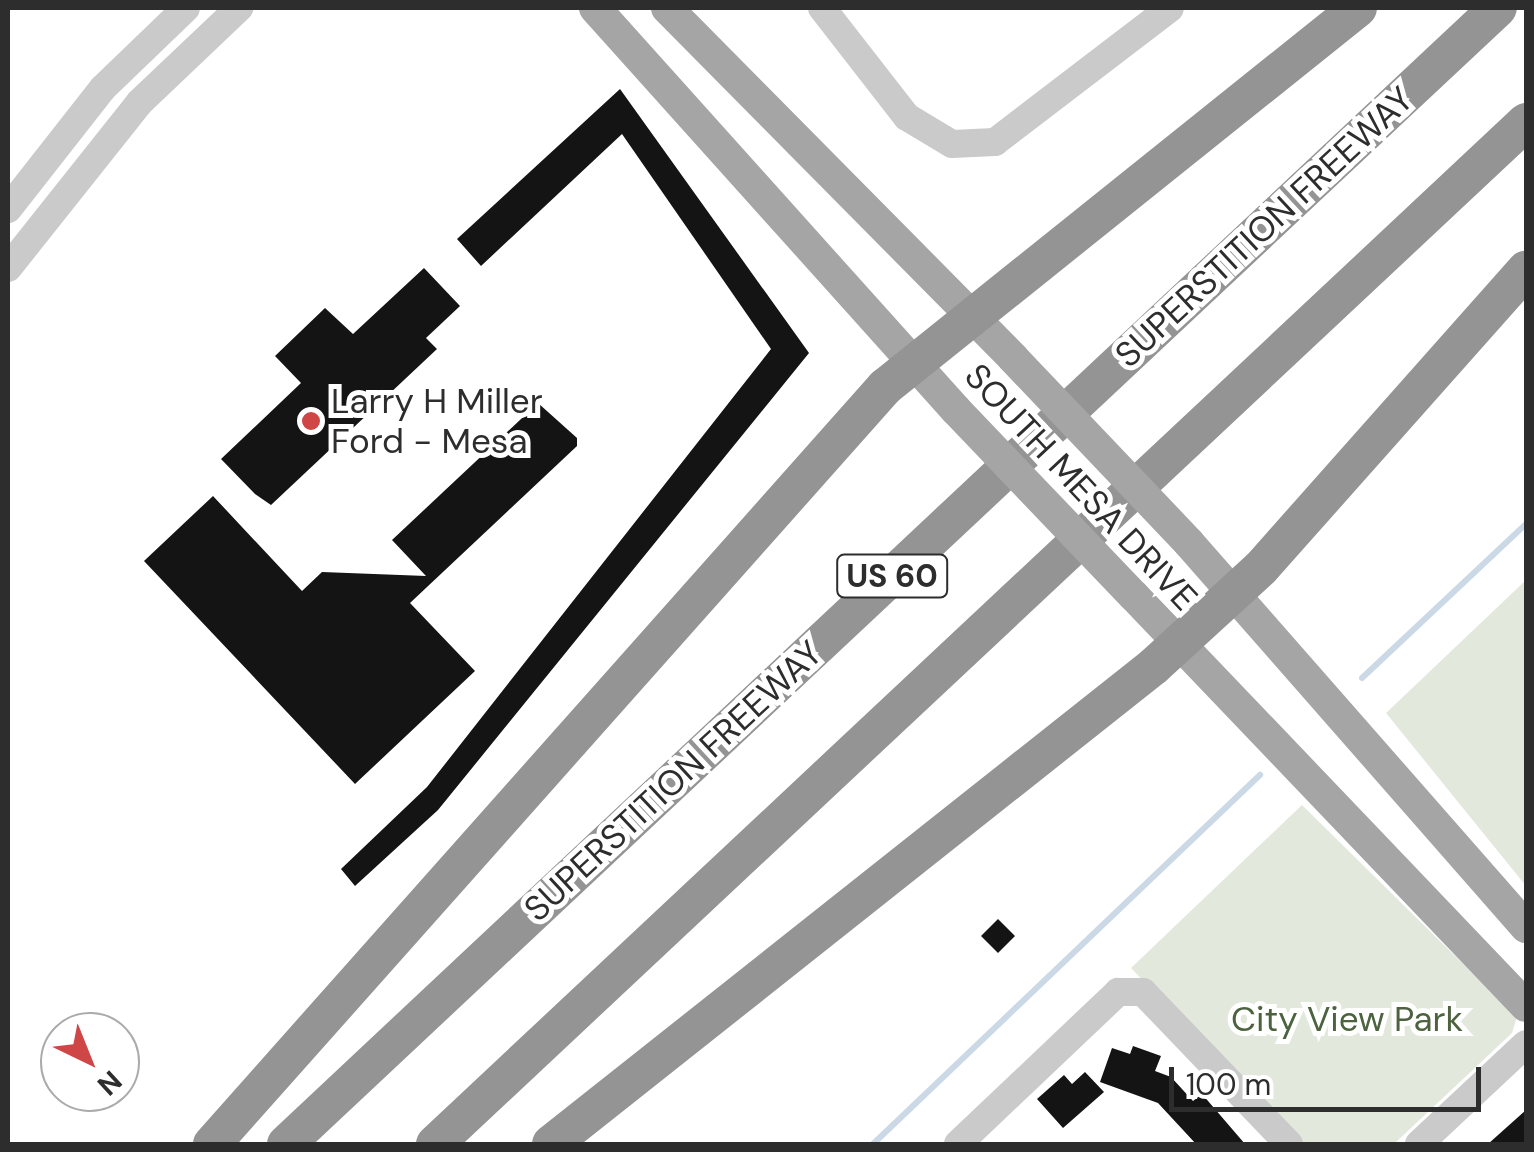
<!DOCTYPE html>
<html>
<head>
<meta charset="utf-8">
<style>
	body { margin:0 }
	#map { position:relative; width:1534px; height:1152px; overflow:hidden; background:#fff; font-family:"DM Sans",sans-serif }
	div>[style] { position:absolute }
	.green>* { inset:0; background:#e2e9dc }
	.stream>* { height:6px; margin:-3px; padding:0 3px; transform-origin:3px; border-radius:3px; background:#cbd9e6 }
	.building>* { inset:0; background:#141414; transform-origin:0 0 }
	.minor>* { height:28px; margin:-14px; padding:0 14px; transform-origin:14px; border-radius:14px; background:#cacaca }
	.major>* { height:32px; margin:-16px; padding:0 16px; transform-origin:16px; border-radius:16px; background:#a5a5a5 }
	.highway>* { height:38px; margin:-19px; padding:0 19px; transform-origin:19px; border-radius:19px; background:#949494 }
	.major-bridge>* { height:32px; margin:-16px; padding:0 16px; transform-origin:16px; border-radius:16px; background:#a5a5a5 }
	.dots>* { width:28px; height:28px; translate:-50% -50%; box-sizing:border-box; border:5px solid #fff; border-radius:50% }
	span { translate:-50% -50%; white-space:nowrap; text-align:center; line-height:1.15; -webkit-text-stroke:10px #fff; paint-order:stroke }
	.shield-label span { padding:2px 8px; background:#fff; border:2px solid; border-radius:8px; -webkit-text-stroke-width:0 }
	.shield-label { font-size:32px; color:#2d2d2d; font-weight:700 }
	.street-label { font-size:35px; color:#2d2d2d }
	.poi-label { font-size:35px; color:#2d2d2d }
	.left { translate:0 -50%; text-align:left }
	.park-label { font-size:35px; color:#4d6340 }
	.frame { position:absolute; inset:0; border:10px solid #2d2d2d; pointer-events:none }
	.north { position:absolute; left:40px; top:1012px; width:100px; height:100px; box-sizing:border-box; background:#fff; border:2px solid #ababab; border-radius:50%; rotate:137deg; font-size:28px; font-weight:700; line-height:40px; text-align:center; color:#2d2d2d }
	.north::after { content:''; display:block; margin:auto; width:35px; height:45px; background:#ce4645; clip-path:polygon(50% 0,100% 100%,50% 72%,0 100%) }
	.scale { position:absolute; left:1169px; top:1067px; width:312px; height:45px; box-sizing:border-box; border:5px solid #2d2d2d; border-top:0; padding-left:12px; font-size:30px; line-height:35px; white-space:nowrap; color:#2d2d2d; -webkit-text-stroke:8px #fff; paint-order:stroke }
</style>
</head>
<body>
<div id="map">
	<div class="green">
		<i style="clip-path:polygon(1526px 580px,1526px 886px,1386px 713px)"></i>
		<i style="clip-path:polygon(1302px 805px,1517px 1017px,1512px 1033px,1394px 1144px,1297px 1144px,1131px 968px)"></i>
	</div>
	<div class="stream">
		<i style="left:1362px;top:678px;width:225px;rotate:-43.2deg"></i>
		<i style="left:873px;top:1144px;width:535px;rotate:-43.64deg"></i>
	</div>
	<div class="building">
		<i style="clip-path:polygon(620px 89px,809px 353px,438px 810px,355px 886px,341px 869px,427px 787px,771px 349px,622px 134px,481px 266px,457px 239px)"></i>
		<i style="clip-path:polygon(424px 268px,460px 306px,426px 338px,437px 349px,271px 505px,255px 494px,221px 459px,301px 383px,275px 356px,325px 308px,353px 334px)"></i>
		<i style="clip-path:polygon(538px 403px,577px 438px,577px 446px,410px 603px,475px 671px,355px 784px,144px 561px,213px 496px,302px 591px,322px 572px,426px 576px,392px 540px)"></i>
		<i style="left:998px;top:919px;width:24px;height:24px;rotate:45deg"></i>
		<i style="clip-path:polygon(1133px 1046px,1161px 1056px,1155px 1071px,1171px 1077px,1193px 1101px,1202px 1094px,1245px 1144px,1196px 1144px,1158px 1103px,1100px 1082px,1112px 1048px,1130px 1054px)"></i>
		<i style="clip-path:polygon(1085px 1072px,1104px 1092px,1063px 1128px,1037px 1099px,1064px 1075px,1072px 1084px)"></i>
		<i style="clip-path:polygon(1526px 1110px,1526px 1144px,1488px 1144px)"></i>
	</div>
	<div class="minor">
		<i style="left:822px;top:8px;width:138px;rotate:52.1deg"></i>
		<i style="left:907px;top:117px;width:52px;rotate:31deg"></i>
		<i style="left:952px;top:144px;width:43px;rotate:-2.7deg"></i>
		<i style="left:995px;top:142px;width:220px;rotate:-37.4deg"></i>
		<i style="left:8px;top:209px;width:154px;rotate:-51.9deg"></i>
		<i style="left:103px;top:88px;width:115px;rotate:-43.9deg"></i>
		<i style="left:8px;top:268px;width:212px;rotate:-51.5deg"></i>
		<i style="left:140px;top:102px;width:137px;rotate:-43.5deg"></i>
		<i style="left:958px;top:1144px;width:221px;rotate:-43.5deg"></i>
		<i style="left:1118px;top:992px;width:25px"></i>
		<i style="left:1143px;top:992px;width:211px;rotate:46.2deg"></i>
		<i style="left:1419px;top:1144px;width:146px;rotate:-43.1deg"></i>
	</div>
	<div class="major">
		<i style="left:595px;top:8px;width:540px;rotate:48.08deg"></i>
		<i style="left:667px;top:8px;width:492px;rotate:45.3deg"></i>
		<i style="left:1189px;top:543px;width:511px;rotate:48.73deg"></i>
		<i style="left:1134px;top:596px;width:567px;rotate:46.29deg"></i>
	</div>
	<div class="highway">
		<i style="left:212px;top:1144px;width:1013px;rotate:-48.36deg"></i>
		<i style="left:885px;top:387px;width:606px;rotate:-38.7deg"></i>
		<i style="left:286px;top:1144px;width:1661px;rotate:-43.15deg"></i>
		<i style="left:435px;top:1144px;width:1495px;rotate:-43.13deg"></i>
		<i style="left:551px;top:1144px;width:769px;rotate:-38.4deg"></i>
		<i style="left:1154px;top:666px;width:145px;rotate:-42.5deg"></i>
		<i style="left:1261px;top:568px;width:399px;rotate:-48.4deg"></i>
	</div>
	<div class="major-bridge">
		<i style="left:1013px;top:358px;width:255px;rotate:46.4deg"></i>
		<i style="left:956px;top:410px;width:257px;rotate:46.3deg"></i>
	</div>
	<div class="dots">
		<i style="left:311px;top:421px;background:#ce4645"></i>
	</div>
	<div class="shield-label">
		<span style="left:892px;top:576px">US 60</span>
	</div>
	<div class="street-label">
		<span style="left:1264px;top:227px;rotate:-43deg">SUPERSTITION FREEWAY</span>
		<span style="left:1081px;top:487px;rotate:47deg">SOUTH MESA DRIVE</span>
		<span style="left:673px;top:781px;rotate:-43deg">SUPERSTITION FREEWAY</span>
	</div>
	<div class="poi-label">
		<span class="left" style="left:331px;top:421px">Larry H Miller<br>Ford - Mesa</span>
	</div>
	<div class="park-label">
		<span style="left:1347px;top:1019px">City View Park</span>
	</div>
	<div class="frame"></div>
	<div class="north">N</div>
	<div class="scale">100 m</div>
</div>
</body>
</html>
